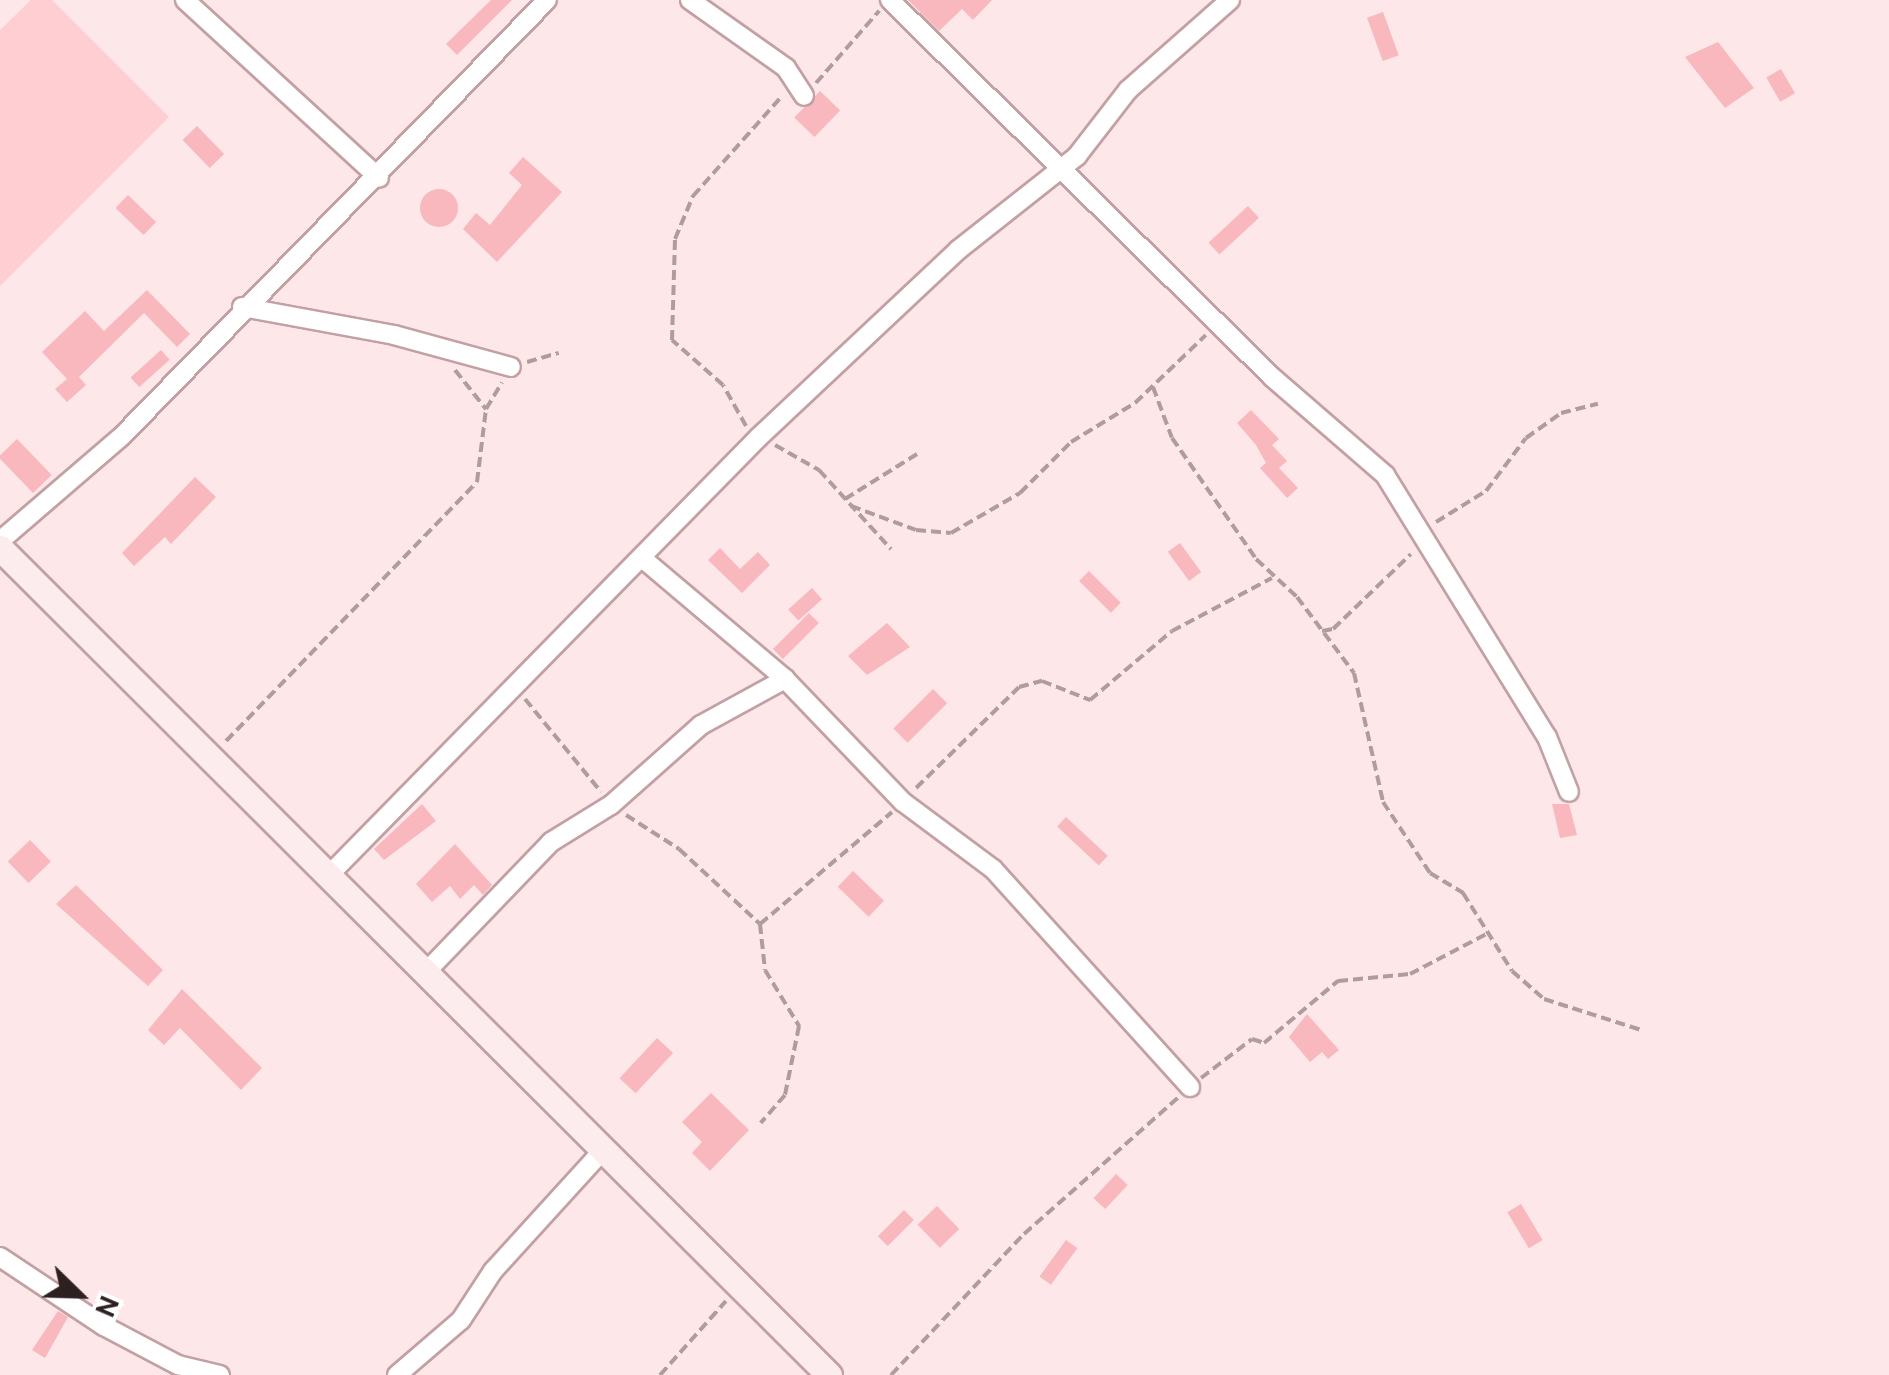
<!DOCTYPE html>
<html>
<head>
<meta charset="utf-8">
<style>
	body { margin:0 }
	#map { position:relative; width:1889px; height:1375px; overflow:hidden; background:#fde7e8; font-family:Cabin,sans-serif }
	div>[style] { position:absolute }
	.green>* { inset:0; background:#ffced3 }
	.building>* { inset:0; background:#f9b7be; transform-origin:0 0 }
	.round { border-radius:50% }
	.path>* { height:4px; margin-top:-2px; transform-origin:0; background:repeating-linear-gradient(90deg,#af9d9e 0 10px,transparent 0 15px) }
	.roads { filter:drop-shadow(2px 0 #c2a0a3) drop-shadow(-2px 0 #c2a0a3) drop-shadow(0 2px #c2a0a3) drop-shadow(0 -2px #c2a0a3) }
	.street>* { height:18px; margin:-9px; padding:0 9px; transform-origin:9px; border-radius:9px; background:#fff }
	.secondary>* { height:25px; margin:-12.5px; padding:0 12.5px; transform-origin:12.5px; border-radius:12.5px; background:#fdeced }
	span { translate:-50% -50%; white-space:nowrap; text-align:center; line-height:1.15; -webkit-text-stroke:8px #fff; paint-order:stroke }
	.north { position:absolute; left:30px; top:1245px; width:100px; height:100px; -webkit-text-stroke:8px #fff; paint-order:stroke; rotate:113deg; font-size:28px; font-weight:700; line-height:40px; text-align:center; color:#2d2021 }
	.north::after { content:''; display:block; margin:auto; width:35px; height:45px; background:#2d2021; clip-path:polygon(50% 0,100% 100%,50% 72%,0 100%) }
</style>
</head>
<body>
<div id="map">
	<div class="green">
		<i style="clip-path:polygon(31px 0,52px 0,169px 117px,0 286px,0 30px)"></i>
	</div>
	<div class="building">
		<i style="clip-path:polygon(491px 0,512px 0,457px 55px,446px 44px)"></i>
		<i style="clip-path:polygon(908px 0,992px 0,973px 20px,962px 9px,939px 31px)"></i>
		<i style="left:1383px;top:12px;width:46px;height:17px;rotate:70deg"></i>
		<i style="clip-path:polygon(1718px 42px,1754px 88px,1725px 108px,1685px 57px)"></i>
		<i style="left:1781px;top:69px;width:28px;height:17px;rotate:60deg"></i>
		<i style="left:820px;top:91px;width:28px;height:37px;rotate:44deg"></i>
		<i style="left:197px;top:126px;width:39px;height:20px;rotate:46deg"></i>
		<i style="clip-path:polygon(523px 157px,562px 192px,497px 262px,463px 229px,476px 213px,490px 225px,522px 185px,509px 173px)"></i>
		<i class="round" style="left:420px;top:189px;width:38px;height:38px"></i>
		<i style="left:128px;top:195px;width:39px;height:18px;rotate:44deg"></i>
		<i style="left:1248px;top:206px;width:16px;height:54px;rotate:47deg"></i>
		<i style="clip-path:polygon(147px 290px,190px 334px,177px 347px,144px 313px,79px 377px,86px 385px,67px 402px,55px 389px,67px 379px,42px 352px,85px 311px,104px 331px)"></i>
		<i style="left:161px;top:350px;width:13px;height:41px;rotate:48deg"></i>
		<i style="clip-path:polygon(1251px 410px,1279px 439px,1272px 445px,1287px 461px,1279px 468px,1298px 488px,1287px 498px,1260px 468px,1266px 463px,1256px 445px,1237px 423px)"></i>
		<i style="left:17px;top:439px;width:50px;height:26px;rotate:46deg"></i>
		<i style="clip-path:polygon(195px 477px,216px 497px,171px 544px,165px 537px,134px 566px,122px 553px)"></i>
		<i style="left:1180px;top:543px;width:36px;height:15px;rotate:54deg"></i>
		<i style="clip-path:polygon(720px 548px,740px 569px,758px 552px,770px 565px,742px 593px,708px 560px)"></i>
		<i style="left:1089px;top:571px;width:45px;height:14px;rotate:45deg"></i>
		<i style="left:812px;top:588px;width:15px;height:32px;rotate:48deg"></i>
		<i style="left:809px;top:613px;width:14px;height:51px;rotate:45deg"></i>
		<i style="clip-path:polygon(887px 623px,910px 647px,867px 675px,848px 656px)"></i>
		<i style="left:933px;top:689px;width:20px;height:56px;rotate:45deg"></i>
		<i style="clip-path:polygon(422px 804px,436px 821px,384px 860px,374px 849px)"></i>
		<i style="clip-path:polygon(1552px 804px,1569px 804px,1577px 835px,1560px 838px)"></i>
		<i style="left:1066px;top:817px;width:57px;height:13px;rotate:43deg"></i>
		<i style="left:30px;top:840px;width:30px;height:31px;rotate:46deg"></i>
		<i style="clip-path:polygon(455px 844px,492px 885px,483px 895px,474px 885px,460px 899px,450px 886px,432px 902px,416px 884px)"></i>
		<i style="left:853px;top:871px;width:43px;height:22px;rotate:44deg"></i>
		<i style="clip-path:polygon(76px 885px,163px 970px,148px 986px,56px 904px)"></i>
		<i style="clip-path:polygon(182px 989px,262px 1068px,241px 1090px,180px 1028px,164px 1045px,148px 1030px)"></i>
		<i style="clip-path:polygon(1307px 1014px,1339px 1050px,1328px 1059px,1322px 1052px,1310px 1062px,1289px 1037px)"></i>
		<i style="left:657px;top:1038px;width:22px;height:55px;rotate:43deg"></i>
		<i style="clip-path:polygon(711px 1093px,749px 1130px,710px 1171px,692px 1153px,702px 1142px,682px 1122px)"></i>
		<i style="left:1116px;top:1174px;width:16px;height:33px;rotate:43deg"></i>
		<i style="left:1521px;top:1204px;width:42px;height:16px;rotate:59deg"></i>
		<i style="left:937px;top:1206px;width:32px;height:27px;rotate:46deg"></i>
		<i style="left:904px;top:1210px;width:14px;height:37px;rotate:45deg"></i>
		<i style="left:1066px;top:1240px;width:14px;height:45px;rotate:36deg"></i>
		<i style="clip-path:polygon(58px 1311px,68px 1317px,45px 1358px,32px 1350px)"></i>
	</div>
	<div class="path">
		<i style="left:816px;top:83px;width:96px;rotate:-48.8deg"></i>
		<i style="left:527px;top:362px;width:33px;rotate:-16deg"></i>
		<i style="left:455px;top:370px;width:50px;rotate:51.5deg"></i>
		<i style="left:1153px;top:387px;width:54px;rotate:69.6deg"></i>
		<i style="left:1172px;top:438px;width:147px;rotate:55.2deg"></i>
		<i style="left:1256px;top:559px;width:56px;rotate:42.8deg"></i>
		<i style="left:1297px;top:597px;width:95px;rotate:53.1deg"></i>
		<i style="left:1354px;top:673px;width:132px;rotate:77.3deg"></i>
		<i style="left:1383px;top:802px;width:85px;rotate:56.5deg"></i>
		<i style="left:1430px;top:873px;width:39px;rotate:31deg"></i>
		<i style="left:1463px;top:893px;width:92px;rotate:57.9deg"></i>
		<i style="left:1512px;top:971px;width:43px;rotate:41.2deg"></i>
		<i style="left:1544px;top:999px;width:102px;rotate:17.7deg"></i>
		<i style="left:746px;top:426px;width:47px;rotate:-119.3deg"></i>
		<i style="left:723px;top:385px;width:68px;rotate:-138.6deg"></i>
		<i style="left:672px;top:340px;width:101px;rotate:-88.3deg"></i>
		<i style="left:675px;top:239px;width:47px;rotate:-67.3deg"></i>
		<i style="left:693px;top:196px;width:134px;rotate:-48.3deg"></i>
		<i style="left:775px;top:445px;width:51px;rotate:29.6deg"></i>
		<i style="left:819px;top:470px;width:107px;rotate:47.7deg"></i>
		<i style="left:845px;top:499px;width:85px;rotate:-32deg"></i>
		<i style="left:851px;top:506px;width:69px;rotate:20.3deg"></i>
		<i style="left:916px;top:530px;width:35px;rotate:5deg"></i>
		<i style="left:951px;top:533px;width:80px;rotate:-30.1deg"></i>
		<i style="left:1020px;top:493px;width:72px;rotate:-45deg"></i>
		<i style="left:1071px;top:442px;width:75px;rotate:-31.4deg"></i>
		<i style="left:1135px;top:403px;width:98px;rotate:-43.8deg"></i>
		<i style="left:1436px;top:522px;width:59px;rotate:-31.8deg"></i>
		<i style="left:1486px;top:491px;width:66px;rotate:-53deg"></i>
		<i style="left:1526px;top:438px;width:43px;rotate:-35.5deg"></i>
		<i style="left:1561px;top:413px;width:38px;rotate:-14deg"></i>
		<i style="left:1322px;top:631px;width:11px;rotate:-10deg"></i>
		<i style="left:1333px;top:629px;width:108px;rotate:-43.9deg"></i>
		<i style="left:525px;top:699px;width:120px;rotate:50.7deg"></i>
		<i style="left:226px;top:741px;width:361px;rotate:-45.9deg"></i>
		<i style="left:477px;top:482px;width:74px;rotate:-83deg"></i>
		<i style="left:486px;top:409px;width:31px;rotate:-59deg"></i>
		<i style="left:916px;top:788px;width:144px;rotate:-44.4deg"></i>
		<i style="left:1019px;top:687px;width:24px;rotate:-15deg"></i>
		<i style="left:1042px;top:681px;width:52px;rotate:21.6deg"></i>
		<i style="left:1090px;top:700px;width:107px;rotate:-40.1deg"></i>
		<i style="left:1172px;top:631px;width:113px;rotate:-27.9deg"></i>
		<i style="left:626px;top:815px;width:63px;rotate:32.7deg"></i>
		<i style="left:679px;top:849px;width:110px;rotate:42.8deg"></i>
		<i style="left:760px;top:924px;width:46px;rotate:83.8deg"></i>
		<i style="left:765px;top:970px;width:66px;rotate:58.7deg"></i>
		<i style="left:799px;top:1026px;width:70px;rotate:101.5deg"></i>
		<i style="left:785px;top:1095px;width:37px;rotate:131deg"></i>
		<i style="left:760px;top:924px;width:173px;rotate:-40.3deg"></i>
		<i style="left:1201px;top:1078px;width:64px;rotate:-37.4deg"></i>
		<i style="left:1252px;top:1039px;width:13px;rotate:18deg"></i>
		<i style="left:1264px;top:1043px;width:97px;rotate:-40deg"></i>
		<i style="left:1338px;top:981px;width:72px;rotate:-5.6deg"></i>
		<i style="left:1410px;top:974px;width:90px;rotate:-27.7deg"></i>
		<i style="left:660px;top:1375px;width:99px;rotate:-48.3deg"></i>
		<i style="left:891px;top:1375px;width:194px;rotate:-46.7deg"></i>
		<i style="left:1024px;top:1234px;width:207px;rotate:-41.5deg"></i>
	</div>
	<div class="roads">
		<div class="street">
			<i style="left:185px;top:0;width:263px;rotate:42.5deg"></i>
			<i style="left:690px;top:0;width:118px;rotate:35.3deg"></i>
			<i style="left:786px;top:68px;width:33px;rotate:57deg"></i>
			<i style="left:890px;top:0;width:537px;rotate:44.62deg"></i>
			<i style="left:1272px;top:377px;width:150px;rotate:40.9deg"></i>
			<i style="left:1385px;top:475px;width:308px;rotate:58.3deg"></i>
			<i style="left:1547px;top:737px;width:59px;rotate:68.2deg"></i>
			<i style="left:242px;top:307px;width:155px;rotate:10.4deg"></i>
			<i style="left:394px;top:335px;width:121px;rotate:15.3deg"></i>
			<i style="left:0;top:541px;width:160px;rotate:-40.7deg"></i>
			<i style="left:121px;top:437px;width:610px;rotate:-45.73deg"></i>
			<i style="left:642px;top:558px;width:187px;rotate:40.2deg"></i>
			<i style="left:785px;top:679px;width:170px;rotate:46.2deg"></i>
			<i style="left:903px;top:802px;width:112px;rotate:36.7deg"></i>
			<i style="left:993px;top:869px;width:294px;rotate:47.9deg"></i>
			<i style="left:328px;top:876px;width:615px;rotate:-45.53deg"></i>
			<i style="left:759px;top:437px;width:273px;rotate:-43.2deg"></i>
			<i style="left:958px;top:250px;width:152px;rotate:-38.3deg"></i>
			<i style="left:1077px;top:156px;width:83px;rotate:-52.3deg"></i>
			<i style="left:1128px;top:90px;width:136px;rotate:-41.4deg"></i>
			<i style="left:425px;top:973px;width:182px;rotate:-46.1deg"></i>
			<i style="left:551px;top:842px;width:70px;rotate:-31.7deg"></i>
			<i style="left:611px;top:805px;width:120px;rotate:-41.6deg"></i>
			<i style="left:701px;top:725px;width:96px;rotate:-28.7deg"></i>
			<i style="left:0;top:1257px;width:125px;rotate:33.6deg"></i>
			<i style="left:104px;top:1326px;width:84px;rotate:27.8deg"></i>
			<i style="left:178px;top:1365px;width:43px;rotate:13.4deg"></i>
			<i style="left:397px;top:1375px;width:84px;rotate:-40.7deg"></i>
			<i style="left:461px;top:1320px;width:59px;rotate:-56.9deg"></i>
			<i style="left:493px;top:1271px;width:164px;rotate:-47.7deg"></i>
		</div>
		<div class="secondary">
			<i style="left:0;top:548px;width:1171px;rotate:44.93deg"></i>
		</div>
	</div>
	<div class="north">N</div>
</div>
</body>
</html>
